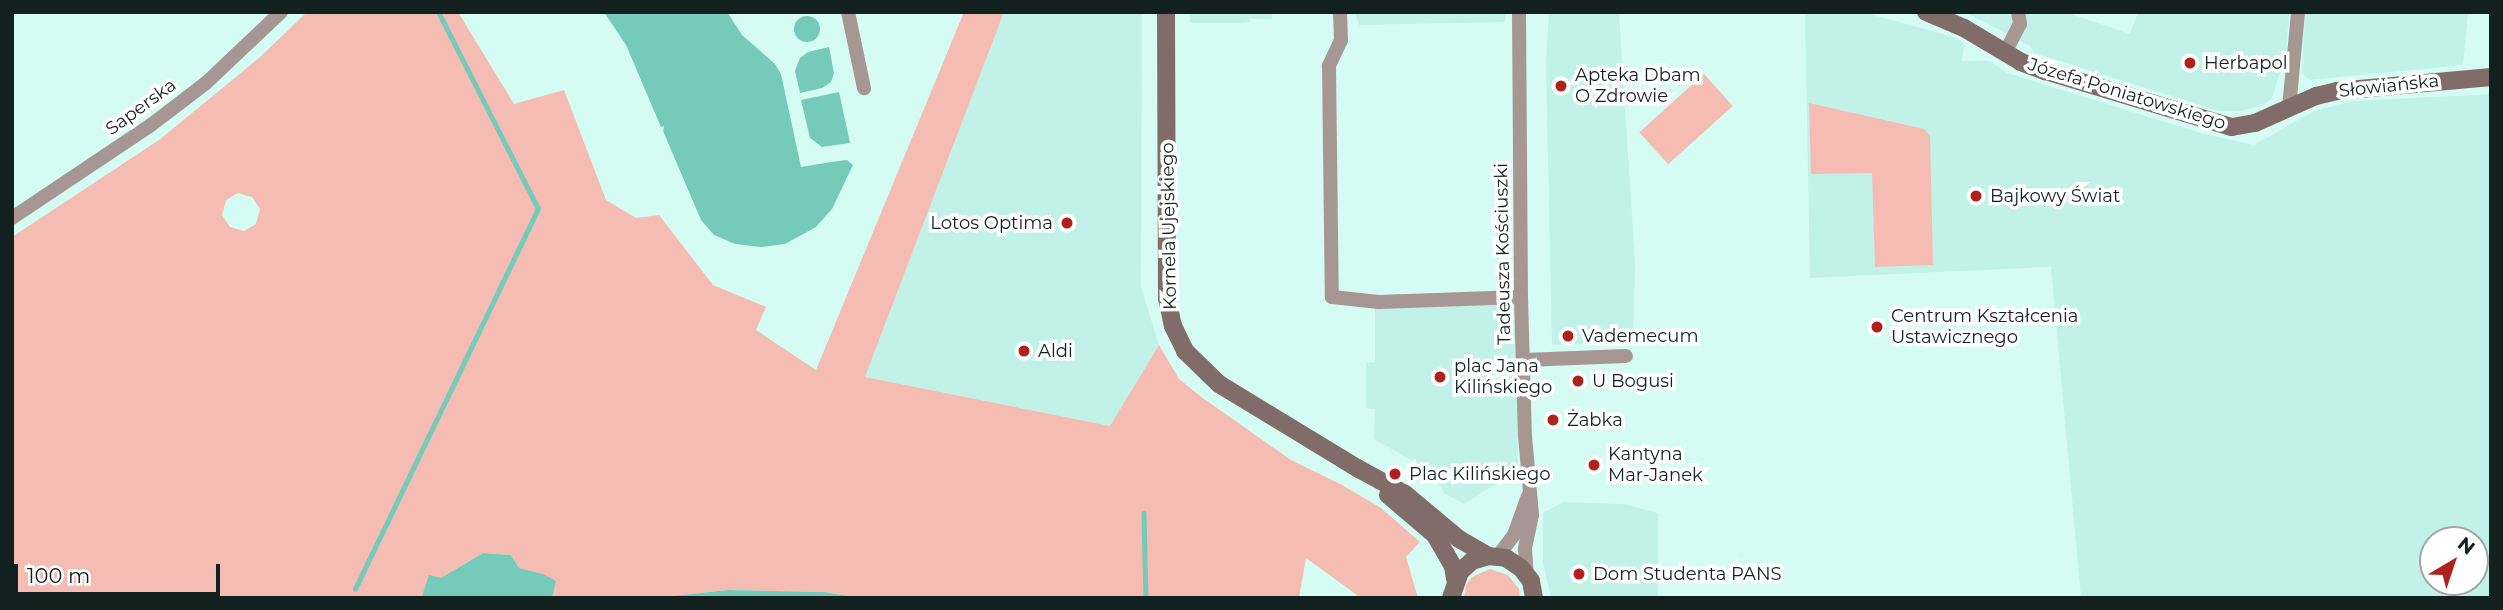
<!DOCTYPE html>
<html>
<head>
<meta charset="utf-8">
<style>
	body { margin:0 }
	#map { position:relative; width:2503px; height:610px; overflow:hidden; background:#d5fcf3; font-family:Montserrat,sans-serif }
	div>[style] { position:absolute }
	.built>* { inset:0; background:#c2f2e7 }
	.green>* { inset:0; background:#f5bcb4; transform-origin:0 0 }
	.water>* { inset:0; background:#75cab9 }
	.round { border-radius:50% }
	.stream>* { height:4.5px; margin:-2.25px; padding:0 2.25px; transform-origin:2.25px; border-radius:2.25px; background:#75cab9 }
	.street>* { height:14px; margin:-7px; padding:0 7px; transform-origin:7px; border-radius:7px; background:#a69795 }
	.secondary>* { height:18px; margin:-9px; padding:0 9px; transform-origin:9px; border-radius:9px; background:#816c69 }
	.dots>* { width:19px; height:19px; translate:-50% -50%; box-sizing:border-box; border:4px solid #fff; border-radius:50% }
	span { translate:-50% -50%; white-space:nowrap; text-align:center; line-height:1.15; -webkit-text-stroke:7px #fff; paint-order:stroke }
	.poi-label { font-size:18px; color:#13211e }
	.left { translate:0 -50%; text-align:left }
	.right { translate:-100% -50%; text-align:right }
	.street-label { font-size:18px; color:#13211e }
	.frame { position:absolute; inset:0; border:14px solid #13211e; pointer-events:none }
	.north { position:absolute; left:2419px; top:526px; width:70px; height:70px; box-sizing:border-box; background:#fff; border:2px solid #a1a6a5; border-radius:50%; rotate:39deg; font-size:19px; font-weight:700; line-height:28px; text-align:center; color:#13211e }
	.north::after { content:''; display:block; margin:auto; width:24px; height:32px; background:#b0201c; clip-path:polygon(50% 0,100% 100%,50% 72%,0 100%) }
	.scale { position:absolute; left:14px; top:564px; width:206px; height:32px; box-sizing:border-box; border:4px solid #13211e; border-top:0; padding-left:9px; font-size:21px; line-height:24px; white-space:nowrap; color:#13211e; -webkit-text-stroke:5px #fff; paint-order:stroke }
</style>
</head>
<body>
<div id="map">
	<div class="built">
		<i style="clip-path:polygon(1004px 12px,1142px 12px,1141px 287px,1159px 345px,1110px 426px,865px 377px)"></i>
		<i style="clip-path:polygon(1190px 12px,1272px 12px,1272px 19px,1250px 19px,1250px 22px,1239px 23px,1190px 23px)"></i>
		<i style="clip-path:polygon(1355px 12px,1506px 12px,1505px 22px,1359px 25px)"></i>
		<i style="clip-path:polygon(1549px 12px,1619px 12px,1635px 264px,1633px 342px,1552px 345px,1546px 65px)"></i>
		<i style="clip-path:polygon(evenodd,1805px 12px,1862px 12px,1954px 37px,1964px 43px,1962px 61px,1990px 61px,2007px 73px,2204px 134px,2254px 145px,2314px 111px,2354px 101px,2491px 94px,2491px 598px,2081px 598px,2051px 267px,1810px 278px,1805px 12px,2433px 540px,2475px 540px,2475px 582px,2433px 582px,2433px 540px)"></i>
		<i style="clip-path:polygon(1965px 12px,2065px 12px,2130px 34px,2138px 12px,2289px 12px,2286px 53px,2272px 98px,2263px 105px,2241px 111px,2219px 111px,2034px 53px,2030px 46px)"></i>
		<i style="clip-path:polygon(2305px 12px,2468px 12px,2463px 65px,2310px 80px,2302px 74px)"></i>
		<i style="clip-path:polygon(1504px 293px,1515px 310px,1518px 470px,1464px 504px,1444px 493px,1434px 473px,1374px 439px,1375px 409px,1366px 408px,1366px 363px,1375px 362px,1375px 295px)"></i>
		<i style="clip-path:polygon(1563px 502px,1623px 504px,1658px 513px,1658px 598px,1551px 598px,1543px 563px,1543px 513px)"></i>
	</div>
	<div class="green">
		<i style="clip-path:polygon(evenodd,307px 12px,458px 12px,514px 104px,564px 90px,606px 200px,636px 218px,659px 215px,713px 285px,766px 307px,756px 330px,816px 370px,964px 12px,1004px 12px,865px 377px,1110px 426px,1159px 345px,1179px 379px,1200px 396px,1291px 460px,1342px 485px,1381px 508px,1420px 542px,1406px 557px,1418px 598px,1361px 598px,1306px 558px,1299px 598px,861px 598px,824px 592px,728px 590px,654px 598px,552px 598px,555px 581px,542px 574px,519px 568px,511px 555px,483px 553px,441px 578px,424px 598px,12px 598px,12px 237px,159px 140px,259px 58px,307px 12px,238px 193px,252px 197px,260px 209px,256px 224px,244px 231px,230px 227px,222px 215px,226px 200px,238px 193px)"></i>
		<i style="left:1704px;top:74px;width:43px;height:87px;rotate:48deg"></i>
		<i style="clip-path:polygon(1809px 103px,1924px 129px,1930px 136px,1933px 265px,1875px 267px,1872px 173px,1811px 174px)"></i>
		<i style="clip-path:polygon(1490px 569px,1508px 575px,1519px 589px,1520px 598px,1464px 598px,1466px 585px,1472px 577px)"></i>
	</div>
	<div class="water">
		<i style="clip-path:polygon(604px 12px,727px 12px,742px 35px,775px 64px,781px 74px,801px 167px,838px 161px,847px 160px,853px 165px,832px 209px,816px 227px,785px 244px,761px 247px,735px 244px,714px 235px,701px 220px,663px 131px,664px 126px,661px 127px,626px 45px)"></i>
		<i class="round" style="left:794px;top:16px;width:26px;height:26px"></i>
		<i style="clip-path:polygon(829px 47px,834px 73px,831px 82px,822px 88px,800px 93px,795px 71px,800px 58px,808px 52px)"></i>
		<i style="clip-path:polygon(839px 92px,850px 143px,822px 147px,810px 138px,801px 100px)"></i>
		<i style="clip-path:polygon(483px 553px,511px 555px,519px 568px,543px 574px,556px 581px,552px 598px,422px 596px,429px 575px,441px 578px)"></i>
		<i style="clip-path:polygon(728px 590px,824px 592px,861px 598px,654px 598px)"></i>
	</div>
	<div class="stream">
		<i style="left:1144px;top:513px;width:85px;rotate:88.7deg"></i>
		<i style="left:355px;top:589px;width:422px;rotate:-64.3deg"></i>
		<i style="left:538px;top:209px;width:221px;rotate:-116.9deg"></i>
	</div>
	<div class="street">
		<i style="left:848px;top:12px;width:78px;rotate:78.1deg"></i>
		<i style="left:1340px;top:12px;width:28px;rotate:88deg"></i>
		<i style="left:1341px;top:40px;width:29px;rotate:115deg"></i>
		<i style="left:1329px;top:66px;width:231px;rotate:89.3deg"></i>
		<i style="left:1332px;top:297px;width:47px;rotate:6.1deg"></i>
		<i style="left:1379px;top:302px;width:142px;rotate:-2deg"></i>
		<i style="left:1519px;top:12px;width:285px;rotate:89.6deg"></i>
		<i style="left:1521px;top:297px;width:139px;rotate:88.4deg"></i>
		<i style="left:1525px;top:436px;width:79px;rotate:84.9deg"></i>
		<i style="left:1532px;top:515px;width:35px;rotate:102deg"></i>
		<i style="left:1525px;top:549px;width:26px;rotate:86deg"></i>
		<i style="left:2005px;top:53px;width:33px;rotate:-63deg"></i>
		<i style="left:2020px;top:24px;width:12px;rotate:-99deg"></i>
		<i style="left:2289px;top:108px;width:96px;rotate:-84.6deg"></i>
		<i style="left:12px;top:218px;width:167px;rotate:-33.8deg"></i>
		<i style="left:151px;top:125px;width:69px;rotate:-37.4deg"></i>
		<i style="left:206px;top:83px;width:103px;rotate:-43.4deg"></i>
		<i style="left:1524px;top:360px;width:102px;rotate:-2.2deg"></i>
		<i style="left:1498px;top:556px;width:26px;rotate:-53deg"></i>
		<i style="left:1514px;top:535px;width:41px;rotate:-70.3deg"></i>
	</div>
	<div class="secondary">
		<i style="left:1166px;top:12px;width:286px;rotate:89.8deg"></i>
		<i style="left:1167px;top:298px;width:29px;rotate:78deg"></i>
		<i style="left:1173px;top:326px;width:28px;rotate:64deg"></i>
		<i style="left:1185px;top:351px;width:47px;rotate:44.1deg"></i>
		<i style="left:1219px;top:384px;width:164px;rotate:31.3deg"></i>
		<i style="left:1359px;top:469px;width:52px;rotate:28.5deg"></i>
		<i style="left:1405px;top:494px;width:70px;rotate:39.8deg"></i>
		<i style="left:1459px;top:539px;width:34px;rotate:30deg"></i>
		<i style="left:1926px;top:12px;width:41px;rotate:22.8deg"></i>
		<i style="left:1964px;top:28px;width:66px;rotate:30.8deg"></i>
		<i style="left:2021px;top:62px;width:26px;rotate:21deg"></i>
		<i style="left:2045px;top:71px;width:195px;rotate:16.7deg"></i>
		<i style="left:2232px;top:127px;width:23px;rotate:-10deg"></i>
		<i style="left:2255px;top:123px;width:67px;rotate:-23.9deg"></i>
		<i style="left:2316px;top:96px;width:22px;rotate:-13deg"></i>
		<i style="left:2337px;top:91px;width:155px;rotate:-5.2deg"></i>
		<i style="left:1388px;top:495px;width:62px;rotate:40.4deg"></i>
		<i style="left:1435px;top:535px;width:36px;rotate:60deg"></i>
		<i style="left:1453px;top:566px;width:13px;rotate:81deg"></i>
		<i style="left:1451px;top:598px;width:28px;rotate:-71deg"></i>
		<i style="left:1460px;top:572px;width:16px;rotate:-43deg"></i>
		<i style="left:1472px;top:561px;width:17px;rotate:-17deg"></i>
		<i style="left:1488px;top:556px;width:18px;rotate:6deg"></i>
		<i style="left:1506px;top:558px;width:18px;rotate:34deg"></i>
		<i style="left:1521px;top:568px;width:16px;rotate:52deg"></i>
		<i style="left:1531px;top:581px;width:17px;rotate:80deg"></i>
	</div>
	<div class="dots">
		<i style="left:2190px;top:63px;background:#b0201c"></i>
		<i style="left:1561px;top:86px;background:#b0201c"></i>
		<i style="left:1976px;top:196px;background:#b0201c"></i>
		<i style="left:1067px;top:223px;background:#b0201c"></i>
		<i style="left:1877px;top:327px;background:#b0201c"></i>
		<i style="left:1568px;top:336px;background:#b0201c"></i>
		<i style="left:1024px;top:351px;background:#b0201c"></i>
		<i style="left:1440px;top:377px;background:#b0201c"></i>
		<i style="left:1578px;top:381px;background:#b0201c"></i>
		<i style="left:1553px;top:420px;background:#b0201c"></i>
		<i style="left:1594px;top:465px;background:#b0201c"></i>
		<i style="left:1395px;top:474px;background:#b0201c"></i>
		<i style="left:1579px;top:574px;background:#b0201c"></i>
	</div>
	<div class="poi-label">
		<span class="left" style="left:2204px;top:63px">Herbapol</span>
		<span class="left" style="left:1575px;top:86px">Apteka Dbam<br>O Zdrowie</span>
		<span class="left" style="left:1990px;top:196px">Bajkowy Świat</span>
		<span class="right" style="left:1053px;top:223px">Lotos Optima</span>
		<span class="left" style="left:1891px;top:327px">Centrum Kształcenia<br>Ustawicznego</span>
		<span class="left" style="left:1582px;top:336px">Vademecum</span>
		<span class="left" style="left:1038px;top:351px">Aldi</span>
		<span class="left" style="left:1454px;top:377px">plac Jana<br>Kilińskiego</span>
		<span class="left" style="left:1592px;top:381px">U Bogusi</span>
		<span class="left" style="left:1567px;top:420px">Żabka</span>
		<span class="left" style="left:1608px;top:465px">Kantyna<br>Mar-Janek</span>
		<span class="left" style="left:1409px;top:474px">Plac Kilińskiego</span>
		<span class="left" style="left:1593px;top:574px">Dom Studenta PANS</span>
	</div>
	<div class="street-label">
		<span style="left:2389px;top:86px;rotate:-6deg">Słowiańska</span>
		<span style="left:2127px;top:94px;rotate:17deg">Józefa Poniatowskiego</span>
		<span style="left:141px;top:107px;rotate:-36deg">Saperska</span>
		<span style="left:1169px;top:226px;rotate:-91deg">Kornela Ujejskiego</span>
		<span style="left:1503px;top:254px;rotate:-91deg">Tadeusza Kościuszki</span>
	</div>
	<div class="frame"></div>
	<div class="north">N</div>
	<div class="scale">100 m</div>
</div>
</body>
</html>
